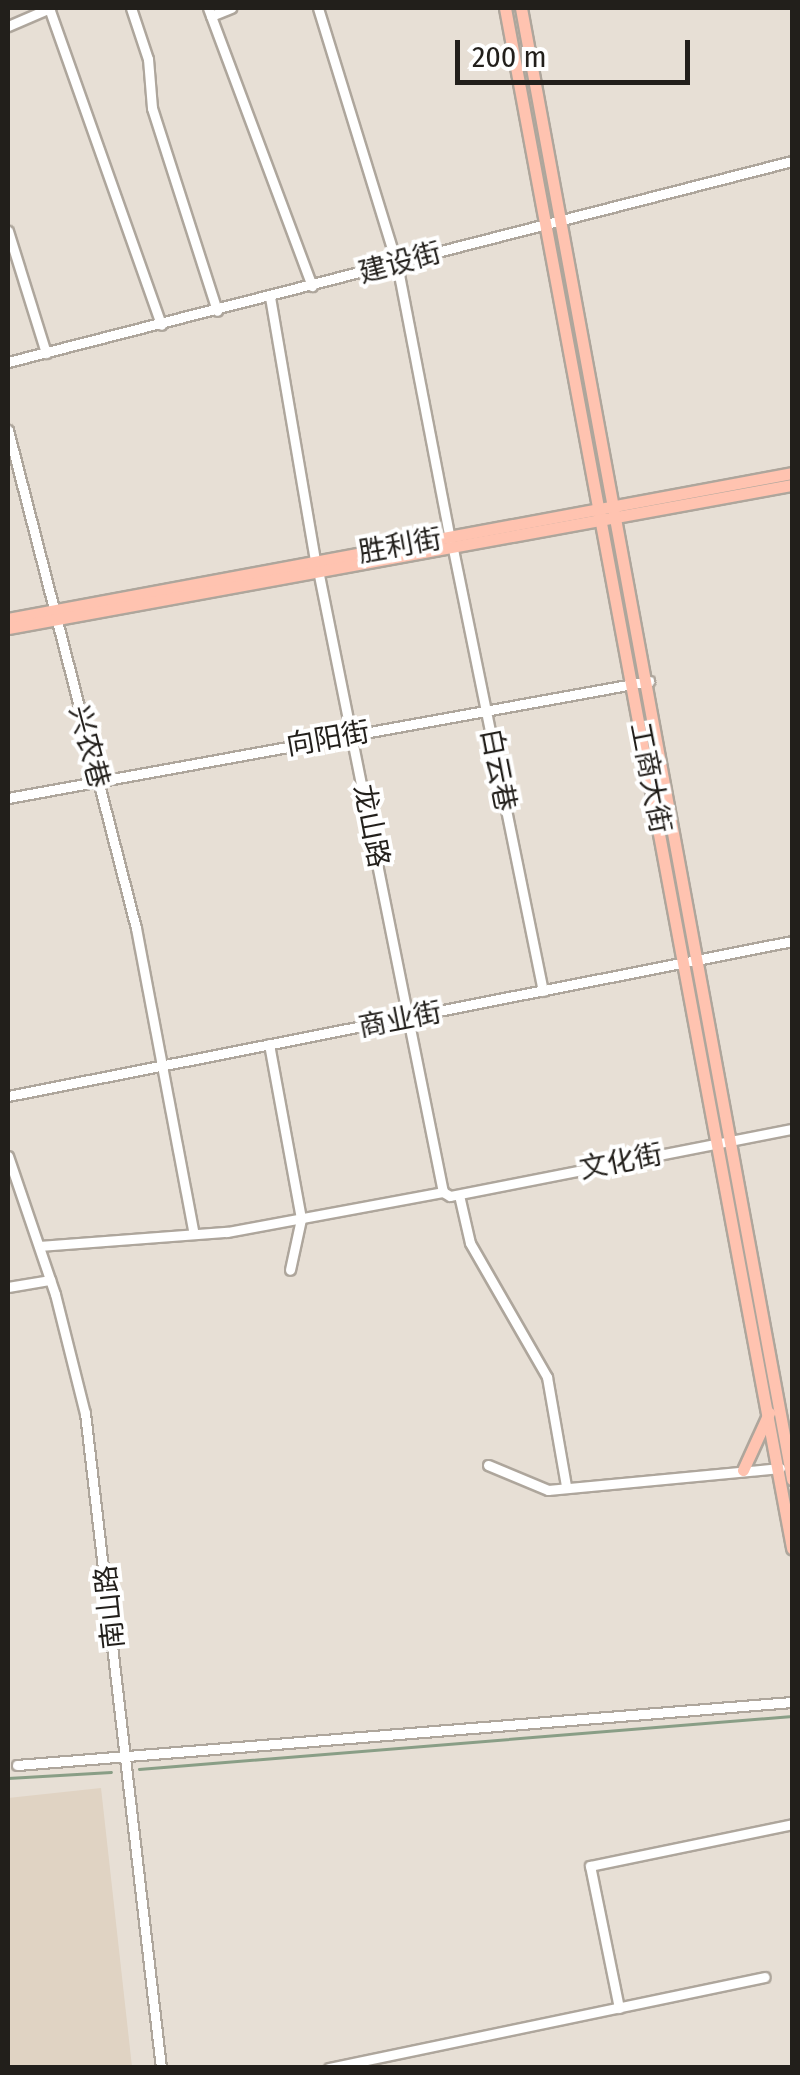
<!DOCTYPE html>
<html>
<head>
<meta charset="utf-8">
<style>
	body { margin:0 }
	#map { position:relative; width:800px; height:2075px; overflow:hidden; background:#e7dfd5; font-family:"Fira Sans Condensed","Noto Sans SC",sans-serif }
	div>[style] { position:absolute }
	.built>* { inset:0; background:#e0d3c3 }
	.stream>* { height:2.5px; margin:-1.25px; padding:0 1.25px; transform-origin:1.25px; border-radius:1.25px; background:#899e86 }
	.roads { filter:drop-shadow(2px 0 #aea69c) drop-shadow(-2px 0 #aea69c) drop-shadow(0 2px #aea69c) drop-shadow(0 -2px #aea69c) }
	.minor>* { height:9px; margin:-4.5px; padding:0 4.5px; transform-origin:4.5px; border-radius:4.5px; background:#fff }
	.major>* { height:11px; margin:-5.5px; padding:0 5.5px; transform-origin:5.5px; border-radius:5.5px; background:#ffc3b0 }
	span { translate:-50% -50%; white-space:nowrap; text-align:center; line-height:1.15; -webkit-text-stroke:8px #fff; paint-order:stroke }
	.street-label { font-size:28px; color:#221f1b }
	.frame { position:absolute; inset:0; border:10px solid #221f1b; pointer-events:none }
	.scale { position:absolute; left:455px; top:40px; width:235px; height:45px; box-sizing:border-box; border:5px solid #221f1b; border-top:0; padding-left:12px; font-size:30px; line-height:35px; white-space:nowrap; color:#221f1b; -webkit-text-stroke:8px #fff; paint-order:stroke }
</style>
</head>
<body>
<div id="map">
	<div class="built">
		<i style="clip-path:polygon(101px 1788px,132px 2067px,8px 2067px,8px 1798px)"></i>
	</div>
	<div class="stream">
		<i style="left:139px;top:1769px;width:655px;rotate:-4.64deg"></i>
		<i style="left:8px;top:1778px;width:103px;rotate:-3.3deg"></i>
	</div>
	<div class="roads">
		<div class="minor">
			<i style="left:49px;top:8px;width:336px;rotate:70.5deg"></i>
			<i style="left:131px;top:8px;width:54px;rotate:71.6deg"></i>
			<i style="left:148px;top:59px;width:49px;rotate:85.3deg"></i>
			<i style="left:152px;top:108px;width:213px;rotate:72.2deg"></i>
			<i style="left:208px;top:8px;width:297px;rotate:69.5deg"></i>
			<i style="left:318px;top:8px;width:268px;rotate:72.9deg"></i>
			<i style="left:397px;top:264px;width:279px;rotate:79.1deg"></i>
			<i style="left:211px;top:16px;width:22px;rotate:-22deg"></i>
			<i style="left:8px;top:26px;width:46px;rotate:-23.2deg"></i>
			<i style="left:8px;top:231px;width:128px;rotate:72.7deg"></i>
			<i style="left:270px;top:297px;width:267px;rotate:80.3deg"></i>
			<i style="left:8px;top:362px;width:809px;rotate:-14.38deg"></i>
			<i style="left:8px;top:430px;width:514px;rotate:75.59deg"></i>
			<i style="left:136px;top:928px;width:311px;rotate:79.3deg"></i>
			<i style="left:453px;top:549px;width:451px;rotate:78.5deg"></i>
			<i style="left:319px;top:575px;width:629px;rotate:78.64deg"></i>
			<i style="left:443px;top:1192px;width:8px;rotate:30deg"></i>
			<i style="left:450px;top:1196px;width:349px;rotate:-11.1deg"></i>
			<i style="left:8px;top:798px;width:652px;rotate:-10.34deg"></i>
			<i style="left:269px;top:1044px;width:178px;rotate:79.6deg"></i>
			<i style="left:301px;top:1219px;width:52px;rotate:102.2deg"></i>
			<i style="left:8px;top:1096px;width:799px;rotate:-11.18deg"></i>
			<i style="left:8px;top:1156px;width:146px;rotate:71.2deg"></i>
			<i style="left:55px;top:1294px;width:123px;rotate:75.9deg"></i>
			<i style="left:85px;top:1413px;width:659px;rotate:83.38deg"></i>
			<i style="left:459px;top:1195px;width:49px;rotate:77.1deg"></i>
			<i style="left:470px;top:1243px;width:155px;rotate:60.1deg"></i>
			<i style="left:547px;top:1377px;width:111px;rotate:80.1deg"></i>
			<i style="left:39px;top:1246px;width:189px;rotate:-4.3deg"></i>
			<i style="left:227px;top:1232px;width:220px;rotate:-10.5deg"></i>
			<i style="left:8px;top:1287px;width:43px;rotate:-9.5deg"></i>
			<i style="left:488px;top:1465px;width:65px;rotate:22.6deg"></i>
			<i style="left:548px;top:1490px;width:233px;rotate:-5.4deg"></i>
			<i style="left:17px;top:1765px;width:778px;rotate:-4.65deg"></i>
			<i style="left:619px;top:2008px;width:145px;rotate:-101.5deg"></i>
			<i style="left:590px;top:1866px;width:206px;rotate:-11.7deg"></i>
			<i style="left:329px;top:2068px;width:445px;rotate:-11.8deg"></i>
		</div>
		<div class="major">
			<i style="left:505px;top:8px;width:1567px;rotate:79.44deg"></i>
			<i style="left:521px;top:8px;width:1496px;rotate:79.56deg"></i>
			<i style="left:8px;top:619px;width:797px;rotate:-10.55deg"></i>
			<i style="left:8px;top:628px;width:797px;rotate:-10.34deg"></i>
			<i style="left:743px;top:1470px;width:63px;rotate:-65.5deg"></i>
		</div>
	</div>
	<div class="street-label">
		<span style="left:400px;top:263px;rotate:-15deg">建设街</span>
		<span style="left:400px;top:546px;rotate:-10deg">胜利街</span>
		<span style="left:328px;top:739px;rotate:-10deg">向阳街</span>
		<span style="left:89px;top:747px;rotate:75deg">兴农巷</span>
		<span style="left:498px;top:770px;rotate:79deg">白云巷</span>
		<span style="left:650px;top:778px;rotate:79deg">工商大街</span>
		<span style="left:371px;top:826px;rotate:79deg">龙山路</span>
		<span style="left:400px;top:1020px;rotate:-11deg">商业街</span>
		<span style="left:621px;top:1162px;rotate:-11deg">文化街</span>
		<span style="left:110px;top:1607px;rotate:-96deg">南山路</span>
	</div>
	<div class="frame"></div>
	<div class="scale">200 m</div>
</div>
</body>
</html>
